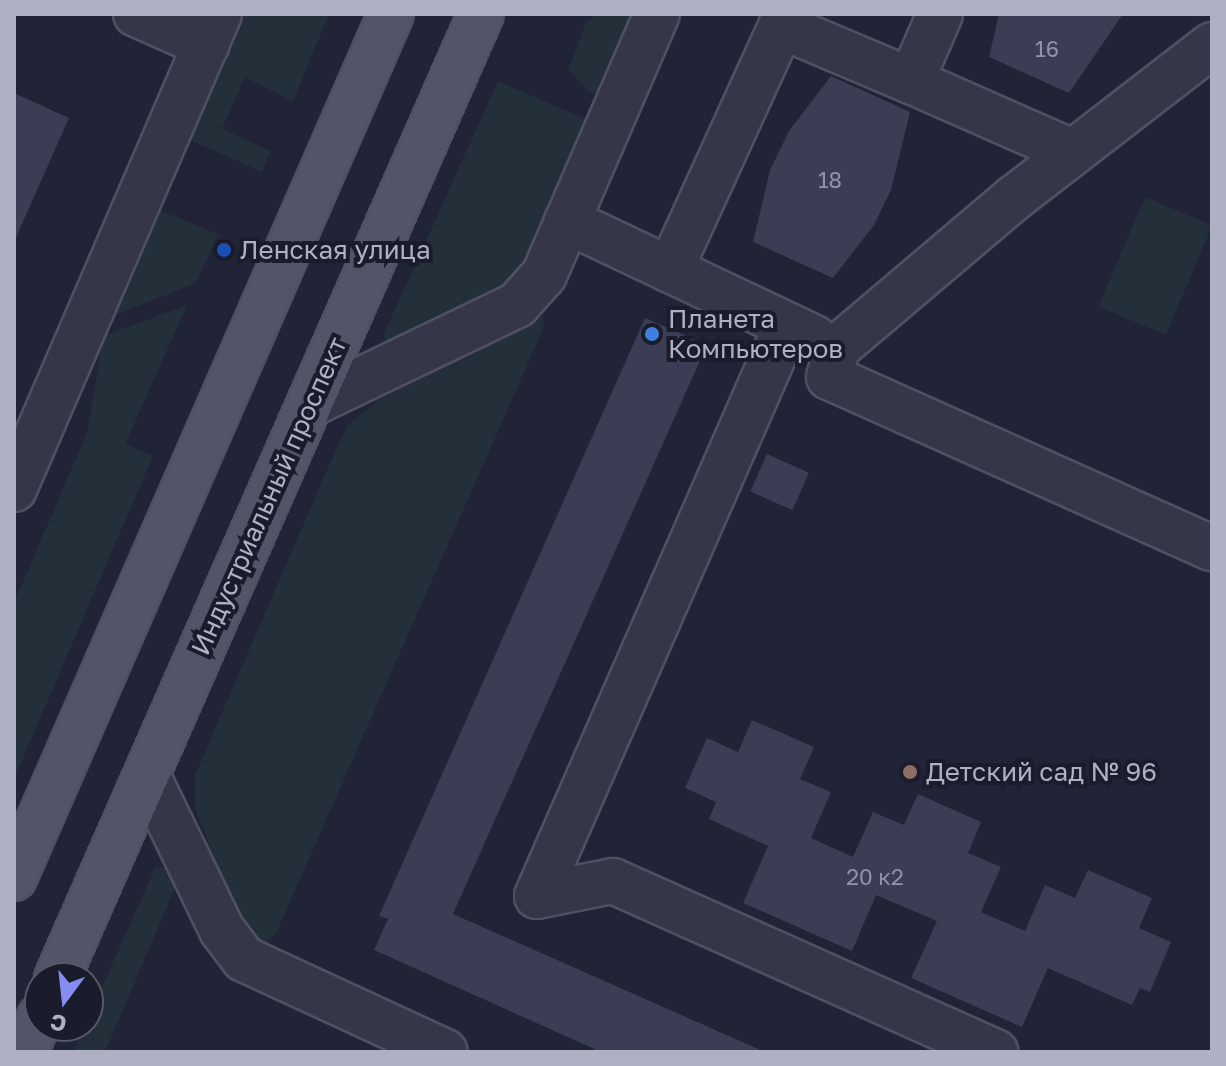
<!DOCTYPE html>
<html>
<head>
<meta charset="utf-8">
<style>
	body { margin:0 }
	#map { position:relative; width:1226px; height:1066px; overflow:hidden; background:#212336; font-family:"Golos Text",sans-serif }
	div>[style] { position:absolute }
	.green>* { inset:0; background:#243039; transform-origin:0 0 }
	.building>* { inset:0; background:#3a3d54; transform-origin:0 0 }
	.roads { filter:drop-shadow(2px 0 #4f5062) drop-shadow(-2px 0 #4f5062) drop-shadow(0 2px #4f5062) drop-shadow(0 -2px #4f5062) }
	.minor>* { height:44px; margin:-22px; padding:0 22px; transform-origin:22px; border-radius:22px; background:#353647 }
	.major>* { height:44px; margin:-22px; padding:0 22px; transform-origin:22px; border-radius:22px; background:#525467 }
	.dots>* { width:22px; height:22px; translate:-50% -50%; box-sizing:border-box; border:4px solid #1a1c2c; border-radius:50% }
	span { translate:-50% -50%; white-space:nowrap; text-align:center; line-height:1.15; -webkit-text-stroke:8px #1a1c2c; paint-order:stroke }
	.number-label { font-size:22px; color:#9293a8 }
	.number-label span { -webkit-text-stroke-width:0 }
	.poi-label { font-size:26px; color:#afb0c4 }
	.left { translate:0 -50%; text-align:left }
	.street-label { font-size:26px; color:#afb0c4 }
	.frame { position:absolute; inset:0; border:16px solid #afb0c4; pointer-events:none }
	.north { position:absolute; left:24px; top:962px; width:80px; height:80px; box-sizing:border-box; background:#1a1c2c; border:2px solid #565769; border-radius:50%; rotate:195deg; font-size:22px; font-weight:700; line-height:32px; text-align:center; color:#afb0c4 }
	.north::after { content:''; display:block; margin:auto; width:28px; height:36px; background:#858cf2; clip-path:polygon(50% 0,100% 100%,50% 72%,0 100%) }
</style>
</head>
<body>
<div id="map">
	<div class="green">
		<i style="clip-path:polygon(242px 14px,329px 14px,293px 101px,245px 77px,222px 129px,271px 151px,262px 172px,190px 140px)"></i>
		<i style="clip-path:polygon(596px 14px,635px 14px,599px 93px,590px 93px,568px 69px,586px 23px)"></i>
		<i style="clip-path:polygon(498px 81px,585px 119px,528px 256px,505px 287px,386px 346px,384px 334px)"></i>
		<i style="left:1145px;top:197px;width:73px;height:119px;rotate:23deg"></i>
		<i style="clip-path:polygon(159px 210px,218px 234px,196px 283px,113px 316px)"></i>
		<i style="clip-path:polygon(187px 305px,125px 444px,153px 456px,14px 779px,14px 603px,88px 430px,103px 336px)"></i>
		<i style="clip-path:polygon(543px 315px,544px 327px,277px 931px,264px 945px,245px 936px,195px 808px,195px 775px,340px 440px,348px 425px,377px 401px)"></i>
		<i style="clip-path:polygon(156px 866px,171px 869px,178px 881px,105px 1052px,73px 1052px)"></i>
	</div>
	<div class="building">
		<i style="clip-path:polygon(999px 14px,1123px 14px,1069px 93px,989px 57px)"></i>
		<i style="clip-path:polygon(831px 76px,910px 112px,891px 190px,874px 225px,833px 278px,753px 242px,770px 170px,789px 131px)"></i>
		<i style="clip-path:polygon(14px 93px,69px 118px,14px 242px)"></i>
		<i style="clip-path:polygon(645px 318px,707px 345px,453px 914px,765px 1052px,601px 1052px,374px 950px,388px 919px,379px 916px)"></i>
		<i style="left:767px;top:454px;width:46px;height:41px;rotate:24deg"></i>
		<i style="clip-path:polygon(752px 720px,814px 747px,800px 779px,831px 792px,811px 838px,853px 857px,873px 812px,904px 825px,918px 794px,981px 822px,968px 853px,1001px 867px,981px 912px,1025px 931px,1045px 885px,1075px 898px,1088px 870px,1152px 898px,1139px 928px,1171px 942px,1150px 992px,1140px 988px,1132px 1005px,1048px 968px,1022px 1027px,911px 978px,937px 921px,876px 895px,852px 951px,743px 903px,768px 846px,709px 819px,716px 802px,685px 788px,707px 738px,738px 752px)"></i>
	</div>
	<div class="roads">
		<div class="minor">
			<i style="left:136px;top:14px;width:77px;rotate:23.9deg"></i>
			<i style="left:1212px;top:45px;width:250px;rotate:142.3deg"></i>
			<i style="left:1014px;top:198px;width:232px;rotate:139.7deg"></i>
			<i style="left:837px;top:348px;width:30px;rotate:105deg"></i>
			<i style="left:829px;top:377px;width:419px;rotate:24.1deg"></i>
			<i style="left:911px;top:81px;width:176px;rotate:23.8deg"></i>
			<i style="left:567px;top:221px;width:274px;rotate:25.3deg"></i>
			<i style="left:670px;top:270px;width:268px;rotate:-65.5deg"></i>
			<i style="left:781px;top:26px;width:141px;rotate:22.9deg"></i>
			<i style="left:911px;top:81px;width:73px;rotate:-66.6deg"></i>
			<i style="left:309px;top:405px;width:231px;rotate:-25.7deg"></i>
			<i style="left:517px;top:305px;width:40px;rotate:-48deg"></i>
			<i style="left:544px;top:275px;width:284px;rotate:-66.6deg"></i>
			<i style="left:14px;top:489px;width:517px;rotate:-66.66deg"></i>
			<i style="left:147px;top:775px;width:172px;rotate:64.2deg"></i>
			<i style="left:222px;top:930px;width:36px;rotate:53deg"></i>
			<i style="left:244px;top:959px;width:221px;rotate:24.8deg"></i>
			<i style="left:537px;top:896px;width:623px;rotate:-66.35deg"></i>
			<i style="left:537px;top:896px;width:77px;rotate:-11.2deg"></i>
			<i style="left:613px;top:881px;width:419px;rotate:24.1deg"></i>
		</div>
		<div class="major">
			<i style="left:14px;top:878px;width:943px;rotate:-66.43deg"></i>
			<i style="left:57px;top:978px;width:1053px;rotate:-66.26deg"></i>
			<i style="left:25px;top:1052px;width:38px;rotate:-67deg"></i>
		</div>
	</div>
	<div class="dots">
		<i style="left:224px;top:250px;background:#1a4fb4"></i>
		<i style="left:652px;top:334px;background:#3f7fe0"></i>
		<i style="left:910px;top:772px;background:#8d6e63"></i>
	</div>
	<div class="number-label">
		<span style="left:1047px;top:49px">16</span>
		<span style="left:830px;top:180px">18</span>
		<span style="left:875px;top:877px">20 к2</span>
	</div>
	<div class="poi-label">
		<span class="left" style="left:240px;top:250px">Ленская улица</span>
		<span class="left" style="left:668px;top:334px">Планета<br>Компьютеров</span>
		<span class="left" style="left:926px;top:772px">Детский сад № 96</span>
	</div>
	<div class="street-label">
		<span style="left:269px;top:496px;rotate:-66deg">Индустриальный проспект</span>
	</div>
	<div class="frame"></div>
	<div class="north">С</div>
</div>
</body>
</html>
